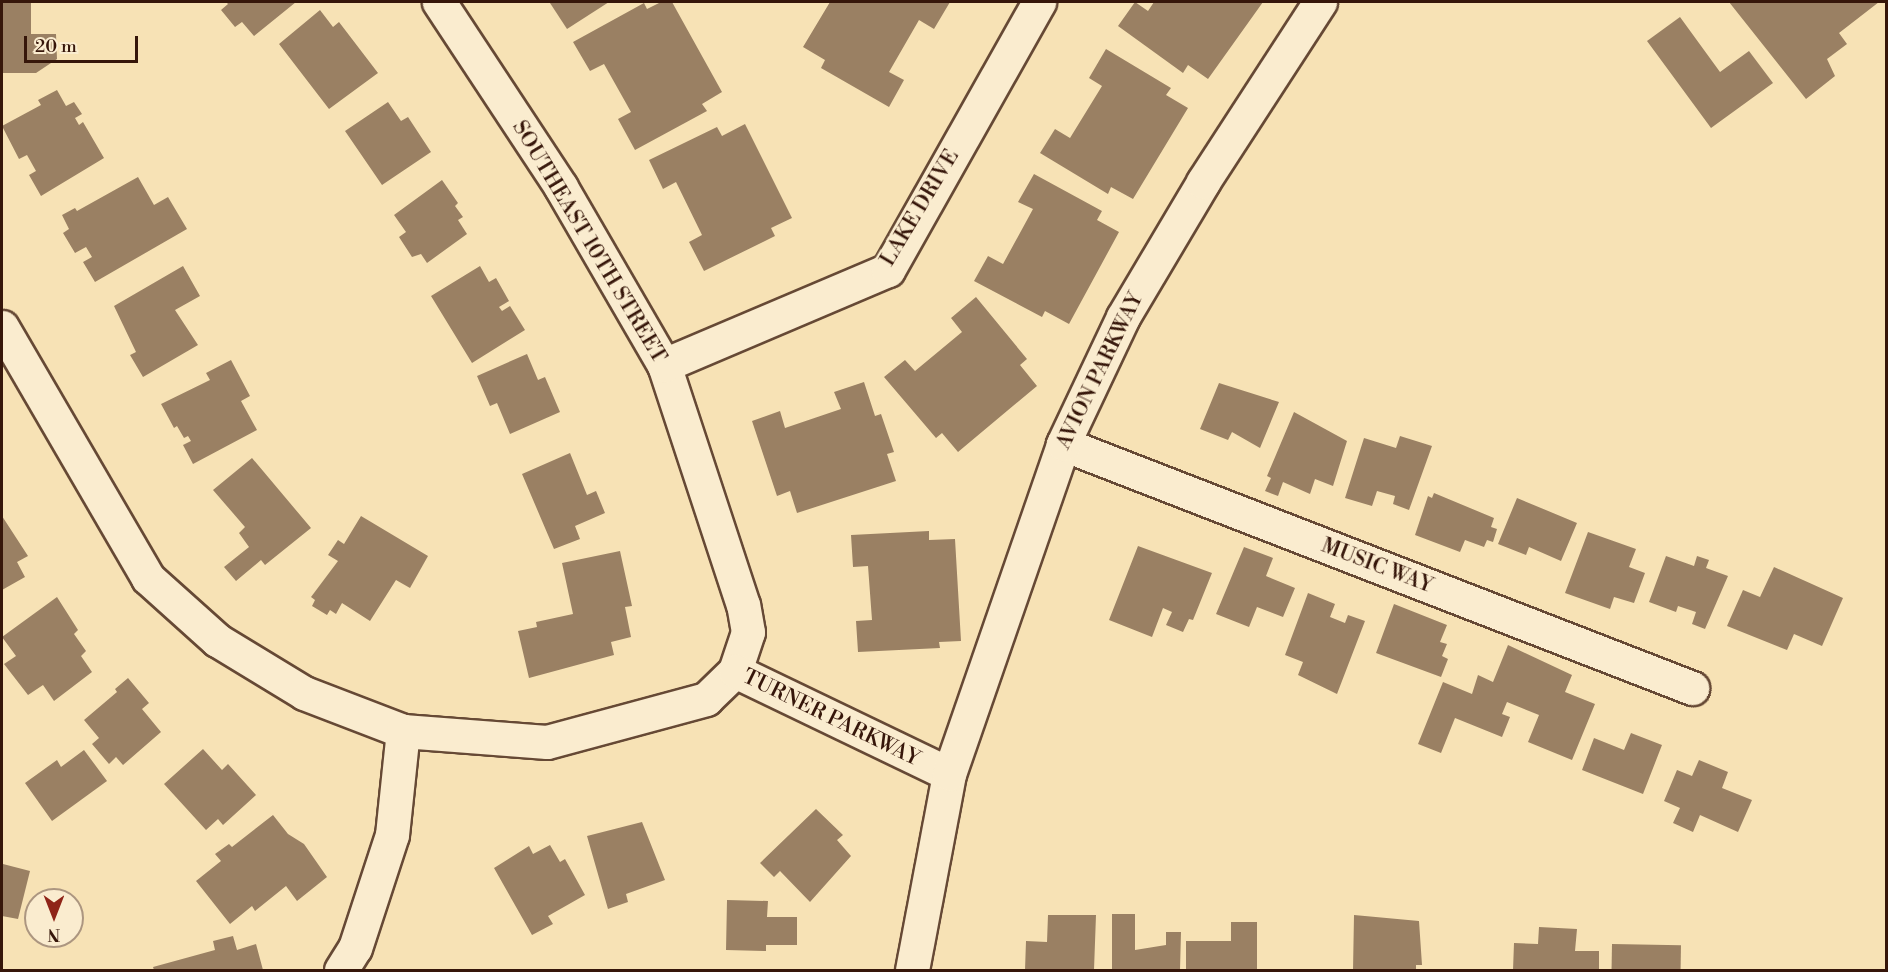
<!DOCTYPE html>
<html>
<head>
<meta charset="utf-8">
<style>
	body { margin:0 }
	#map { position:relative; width:1888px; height:972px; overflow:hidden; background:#f7e2b5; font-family:"Libre Bodoni",serif }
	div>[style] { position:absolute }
	.building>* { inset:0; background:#9a8063; transform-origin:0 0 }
	.roads { filter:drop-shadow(2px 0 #664935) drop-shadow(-2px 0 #664935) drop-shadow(0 2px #664935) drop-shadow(0 -2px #664935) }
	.minor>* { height:33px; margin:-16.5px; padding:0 16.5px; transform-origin:16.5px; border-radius:16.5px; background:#faeccf }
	span { translate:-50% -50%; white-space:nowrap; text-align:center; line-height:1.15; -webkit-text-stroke:4.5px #faeccf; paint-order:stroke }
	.street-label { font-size:21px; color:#36160a }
	.frame { position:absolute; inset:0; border:3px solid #36160a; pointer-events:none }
	.north { position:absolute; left:24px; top:888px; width:60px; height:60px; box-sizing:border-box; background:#faeccf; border:2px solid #ac9680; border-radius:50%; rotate:180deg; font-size:16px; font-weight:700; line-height:24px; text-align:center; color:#36160a }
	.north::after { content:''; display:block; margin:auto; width:21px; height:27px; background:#8f2418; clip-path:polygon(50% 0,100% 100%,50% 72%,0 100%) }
	.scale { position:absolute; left:24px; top:36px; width:114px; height:27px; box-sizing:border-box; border:3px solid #36160a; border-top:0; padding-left:8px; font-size:18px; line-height:21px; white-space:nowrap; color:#36160a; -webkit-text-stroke:4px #faeccf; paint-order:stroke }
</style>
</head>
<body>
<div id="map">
	<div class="building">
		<i style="clip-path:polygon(2px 2px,31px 2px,31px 34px,56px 34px,57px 59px,36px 73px,2px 73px)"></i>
		<i style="clip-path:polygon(226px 2px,296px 2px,254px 36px,242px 22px,235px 27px,221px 10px,228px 4px)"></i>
		<i style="clip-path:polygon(553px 2px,609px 2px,567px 29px,550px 3px)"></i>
		<i style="clip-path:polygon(661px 2px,672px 2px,722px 92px,702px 104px,707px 111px,635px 150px,618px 119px,631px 112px,604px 64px,590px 71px,573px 42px,644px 3px,647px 9px)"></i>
		<i style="clip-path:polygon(830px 2px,950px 2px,934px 29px,919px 20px,889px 72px,904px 80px,889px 107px,821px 68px,825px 60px,803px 47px)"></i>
		<i style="clip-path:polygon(1135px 2px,1148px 11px,1154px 2px,1263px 2px,1208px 79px,1188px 65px,1183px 73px,1118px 26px)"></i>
		<i style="clip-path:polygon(1729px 2px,1809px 3px,1879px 2px,1839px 33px,1847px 44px,1827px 59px,1835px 76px,1806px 99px)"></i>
		<i style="clip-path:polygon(320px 10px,333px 27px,339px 22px,378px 73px,329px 109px,279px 44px)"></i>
		<i style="clip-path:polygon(1680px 17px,1720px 72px,1749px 51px,1773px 83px,1711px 128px,1647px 41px)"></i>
		<i style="clip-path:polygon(1106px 49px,1171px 88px,1166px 95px,1188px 108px,1133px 199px,1111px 187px,1108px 194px,1040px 153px,1055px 129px,1070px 138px,1102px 86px,1089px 78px)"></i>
		<i style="clip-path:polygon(57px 90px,66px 106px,74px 102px,82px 114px,75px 118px,79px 125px,83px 122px,104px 158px,41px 196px,29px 175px,36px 171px,27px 155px,19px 159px,2px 126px,41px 105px,38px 100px)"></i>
		<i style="clip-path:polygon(388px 102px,401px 121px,408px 117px,431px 152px,382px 185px,345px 131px)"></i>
		<i style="clip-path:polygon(745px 124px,792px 218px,771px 228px,775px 236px,704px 271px,689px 242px,702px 235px,676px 182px,663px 189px,649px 160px,717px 127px,722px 136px)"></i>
		<i style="clip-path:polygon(1034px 174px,1102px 211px,1097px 220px,1119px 232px,1069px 324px,1045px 311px,1042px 317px,974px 281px,988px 256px,1003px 264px,1033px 209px,1018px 202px)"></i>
		<i style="clip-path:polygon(138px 177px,154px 205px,168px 197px,187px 229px,95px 282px,83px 262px,92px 257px,86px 247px,75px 253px,63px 233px,69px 229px,62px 215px,75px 208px,77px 211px)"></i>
		<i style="clip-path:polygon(442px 180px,458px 203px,455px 206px,463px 217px,458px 220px,467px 234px,427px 263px,421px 254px,412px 257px,399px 237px,406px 232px,394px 215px)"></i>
		<i style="clip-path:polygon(183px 266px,200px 296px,175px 310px,198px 345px,143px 377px,130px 355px,136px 352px,114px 306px)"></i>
		<i style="clip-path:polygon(480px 266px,489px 282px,496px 278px,509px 301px,499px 307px,502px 311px,510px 306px,525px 330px,472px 363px,431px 296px)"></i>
		<i style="clip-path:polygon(976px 297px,1027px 359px,1020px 365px,1037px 386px,958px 452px,942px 433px,936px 438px,884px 377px,905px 360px,915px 371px,962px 332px,951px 318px)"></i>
		<i style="clip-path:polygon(527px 354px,538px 380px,545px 377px,560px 412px,510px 434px,497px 403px,490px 406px,477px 376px)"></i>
		<i style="clip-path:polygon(231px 360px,250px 396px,241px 401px,257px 430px,193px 464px,183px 445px,191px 441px,188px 436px,184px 438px,177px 426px,174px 428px,161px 404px,210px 380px,206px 373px)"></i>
		<i style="clip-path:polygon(864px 382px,875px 416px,881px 414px,894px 452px,887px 454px,896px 481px,797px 513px,790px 491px,777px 496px,752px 421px,780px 411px,785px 428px,841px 409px,834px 392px)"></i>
		<i style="clip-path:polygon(1219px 383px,1279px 402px,1260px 448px,1232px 432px,1228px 440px,1200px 429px)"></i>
		<i style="clip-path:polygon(1294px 412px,1347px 441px,1333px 486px,1315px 479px,1310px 494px,1283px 482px,1278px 496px,1265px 491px,1271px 478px,1267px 476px)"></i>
		<i style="clip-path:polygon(1400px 436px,1432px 446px,1409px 510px,1393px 504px,1395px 496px,1377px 491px,1372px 506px,1345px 498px,1364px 438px,1396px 448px)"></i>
		<i style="clip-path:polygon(570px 453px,587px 495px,596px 491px,605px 513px,575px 526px,580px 539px,554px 549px,522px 474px)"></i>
		<i style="clip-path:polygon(252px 458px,311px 528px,265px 565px,261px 560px,236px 581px,224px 567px,249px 547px,239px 533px,245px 527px,213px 490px)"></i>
		<i style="clip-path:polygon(1434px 493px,1494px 518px,1491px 527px,1497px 529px,1493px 542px,1487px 540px,1484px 547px,1465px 540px,1460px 552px,1415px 535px,1428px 496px,1432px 498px)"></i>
		<i style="clip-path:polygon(1517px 498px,1577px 523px,1561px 561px,1529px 547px,1526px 555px,1498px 544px)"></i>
		<i style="clip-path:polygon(2px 516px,28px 556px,17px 562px,25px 577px,2px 590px)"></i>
		<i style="clip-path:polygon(361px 516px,428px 556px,410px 588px,396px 580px,370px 621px,342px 603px,336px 614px,330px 610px,327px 615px,312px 606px,315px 600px,311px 597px,338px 561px,328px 555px,338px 540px,344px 544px)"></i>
		<i style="clip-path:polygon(929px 531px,929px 540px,955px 539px,961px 641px,939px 642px,940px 648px,858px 652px,856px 621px,872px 620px,868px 566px,853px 567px,851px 535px)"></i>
		<i style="clip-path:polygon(1588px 532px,1636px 549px,1629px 567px,1645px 573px,1634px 603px,1614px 597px,1610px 609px,1565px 593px)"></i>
		<i style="clip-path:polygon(1138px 546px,1212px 573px,1193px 620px,1189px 619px,1183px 632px,1166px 625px,1172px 612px,1163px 608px,1152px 637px,1109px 620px)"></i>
		<i style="clip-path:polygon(1244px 547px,1273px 558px,1266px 576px,1295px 588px,1283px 617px,1257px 607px,1249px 627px,1216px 614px)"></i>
		<i style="clip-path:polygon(620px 551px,632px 606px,625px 607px,631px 637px,611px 642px,614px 655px,529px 678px,518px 631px,537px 627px,536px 622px,573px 614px,562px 563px)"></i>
		<i style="clip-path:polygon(1666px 556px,1694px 566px,1697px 556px,1709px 560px,1706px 568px,1728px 576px,1705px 629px,1692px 624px,1696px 612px,1678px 606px,1676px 612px,1649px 602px)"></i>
		<i style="clip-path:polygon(1774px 567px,1843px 598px,1822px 646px,1794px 634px,1787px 650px,1727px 626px,1743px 590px,1760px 597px)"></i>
		<i style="clip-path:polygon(1308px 593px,1335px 604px,1330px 617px,1345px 623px,1348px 615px,1365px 621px,1337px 694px,1298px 675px,1303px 662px,1285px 655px)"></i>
		<i style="clip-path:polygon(57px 597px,78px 630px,74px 634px,86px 651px,81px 656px,92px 672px,54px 701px,43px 685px,28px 695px,4px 664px,16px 656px,2px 637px)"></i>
		<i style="clip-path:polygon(1394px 604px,1447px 625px,1440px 642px,1447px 644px,1442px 656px,1448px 659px,1441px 677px,1376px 653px)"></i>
		<i style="clip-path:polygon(1508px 645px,1572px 675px,1565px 692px,1595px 704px,1572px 760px,1528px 742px,1539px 715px,1507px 702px,1502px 714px,1510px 717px,1502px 737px,1455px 718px,1441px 753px,1418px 744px,1443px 682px,1472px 694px,1478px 675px,1493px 682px)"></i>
		<i style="clip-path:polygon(128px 678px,149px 703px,142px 709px,161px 732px,123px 765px,116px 757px,109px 764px,92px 744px,99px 738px,84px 720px,117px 692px,115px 689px)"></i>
		<i style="clip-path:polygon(1631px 733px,1662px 745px,1643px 794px,1582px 770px,1594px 738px,1624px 750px)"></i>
		<i style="clip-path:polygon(203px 749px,222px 770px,228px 764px,256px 795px,223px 825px,218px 819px,206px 830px,164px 784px)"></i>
		<i style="clip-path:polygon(84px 750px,107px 781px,52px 821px,25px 783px,57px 760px,61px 767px)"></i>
		<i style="clip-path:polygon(1699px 760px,1728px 772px,1722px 788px,1752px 800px,1738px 832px,1700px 815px,1693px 832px,1673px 823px,1680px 808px,1664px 801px,1677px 770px,1692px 776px)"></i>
		<i style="clip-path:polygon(816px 809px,843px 835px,837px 840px,851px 856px,810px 902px,780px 871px,774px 877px,760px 863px)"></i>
		<i style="clip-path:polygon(273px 815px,288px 834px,304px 844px,327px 877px,297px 901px,286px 886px,255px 911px,252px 906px,230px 924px,196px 881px,221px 861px,215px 854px,229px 844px,232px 847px)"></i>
		<i style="clip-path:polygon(642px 822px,665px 880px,626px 894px,628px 902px,608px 909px,587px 836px)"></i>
		<i style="clip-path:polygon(550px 845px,560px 862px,565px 859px,585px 895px,548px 916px,553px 924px,532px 935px,494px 868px,529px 846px,533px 854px)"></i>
		<i style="clip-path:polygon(3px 864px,30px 871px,18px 919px,2px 916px)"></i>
		<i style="clip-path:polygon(727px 900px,768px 901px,767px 917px,797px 917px,797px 945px,766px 945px,766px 951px,726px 950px)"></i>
		<i style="clip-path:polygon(1112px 914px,1135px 914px,1135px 950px,1166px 945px,1166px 932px,1181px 932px,1180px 970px,1112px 970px)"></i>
		<i style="clip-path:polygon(1048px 915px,1096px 915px,1094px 970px,1025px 970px,1026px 941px,1047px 942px)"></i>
		<i style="clip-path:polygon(1354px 915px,1419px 921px,1422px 965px,1416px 965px,1416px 970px,1353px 970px)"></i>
		<i style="clip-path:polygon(1231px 922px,1257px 922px,1257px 970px,1186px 970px,1186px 941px,1231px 941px)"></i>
		<i style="clip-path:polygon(1539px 927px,1577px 929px,1575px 951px,1599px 951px,1599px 970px,1513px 970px,1514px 943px,1538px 944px)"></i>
		<i style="clip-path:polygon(233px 936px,237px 950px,256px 944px,263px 970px,154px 970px,153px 967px,215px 950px,213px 941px)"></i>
		<i style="left:1612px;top:944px;width:69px;height:26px;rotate:1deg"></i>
	</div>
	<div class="roads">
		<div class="minor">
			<i style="left:2px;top:327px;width:290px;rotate:59.8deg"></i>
			<i style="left:148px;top:578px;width:93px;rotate:41.9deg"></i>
			<i style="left:217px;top:640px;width:102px;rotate:31.3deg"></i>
			<i style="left:304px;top:693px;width:106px;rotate:21deg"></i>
			<i style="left:403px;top:731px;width:144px;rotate:4.4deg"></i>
			<i style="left:547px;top:742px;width:165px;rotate:-15.1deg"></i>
			<i style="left:706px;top:699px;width:40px;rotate:-44deg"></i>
			<i style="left:735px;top:671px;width:41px;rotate:-71.6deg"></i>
			<i style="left:748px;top:632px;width:27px;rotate:-100deg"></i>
			<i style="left:743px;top:605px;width:253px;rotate:-108.2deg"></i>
			<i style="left:664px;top:365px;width:206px;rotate:-120.1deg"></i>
			<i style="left:561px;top:187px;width:222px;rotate:-123.4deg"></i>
			<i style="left:664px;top:365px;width:243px;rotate:-23deg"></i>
			<i style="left:888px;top:270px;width:308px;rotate:-60.6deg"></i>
			<i style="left:1063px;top:444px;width:675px;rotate:21.2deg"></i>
			<i style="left:735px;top:671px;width:237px;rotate:25.7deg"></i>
			<i style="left:341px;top:970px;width:26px;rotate:-58deg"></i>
			<i style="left:355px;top:948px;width:119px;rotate:-71.9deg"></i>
			<i style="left:392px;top:835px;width:105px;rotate:-84deg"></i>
			<i style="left:912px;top:970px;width:199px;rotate:-79.3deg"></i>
			<i style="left:949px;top:774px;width:349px;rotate:-70.9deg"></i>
			<i style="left:1063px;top:444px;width:140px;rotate:-64.7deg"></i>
			<i style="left:1123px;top:317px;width:157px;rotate:-59.3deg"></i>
			<i style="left:1203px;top:182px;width:215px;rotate:-57deg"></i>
		</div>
	</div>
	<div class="street-label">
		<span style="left:920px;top:208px;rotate:-59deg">LAKE DRIVE</span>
		<span style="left:589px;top:242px;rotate:59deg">SOUTHEAST 10TH STREET</span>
		<span style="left:1100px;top:371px;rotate:-64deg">AVION PARKWAY</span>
		<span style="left:1377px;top:566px;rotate:21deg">MUSIC WAY</span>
		<span style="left:831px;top:718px;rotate:26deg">TURNER PARKWAY</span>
	</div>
	<div class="frame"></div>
	<div class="north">N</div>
	<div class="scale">20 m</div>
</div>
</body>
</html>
